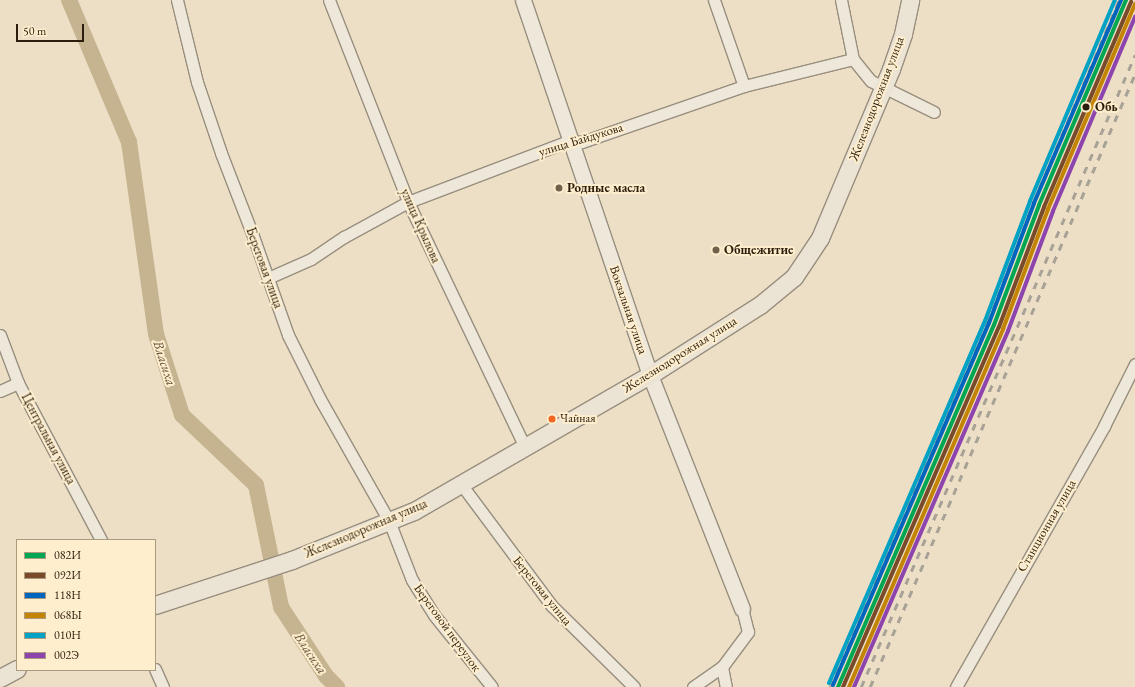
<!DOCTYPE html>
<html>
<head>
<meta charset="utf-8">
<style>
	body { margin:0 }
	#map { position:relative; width:1135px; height:687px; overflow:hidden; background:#eddfc5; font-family:"EB Garamond",serif }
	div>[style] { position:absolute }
	.river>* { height:16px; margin:-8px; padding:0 8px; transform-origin:8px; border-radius:8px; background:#c6b491 }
	.roads { filter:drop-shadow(1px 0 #988e7e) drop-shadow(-1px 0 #988e7e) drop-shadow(0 1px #988e7e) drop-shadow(0 -1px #988e7e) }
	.street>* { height:11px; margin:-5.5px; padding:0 5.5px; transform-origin:5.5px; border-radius:5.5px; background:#eee8da }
	.secondary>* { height:15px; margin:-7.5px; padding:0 7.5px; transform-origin:7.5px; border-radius:7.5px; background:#eee8da }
	.primary>* { height:17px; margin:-8.5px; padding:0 8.5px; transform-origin:8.5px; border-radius:8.5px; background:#ebe3d4 }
	.rail>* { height:2.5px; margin-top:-1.25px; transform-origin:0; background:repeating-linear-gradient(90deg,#a8a296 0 7px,transparent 0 14px) }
	.rail-1>* { height:4px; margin:-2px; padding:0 2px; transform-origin:2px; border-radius:2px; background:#00a651 }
	.rail-2>* { height:4px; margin:-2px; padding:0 2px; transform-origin:2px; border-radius:2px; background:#7a4b2a }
	.rail-3>* { height:4px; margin:-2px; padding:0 2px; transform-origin:2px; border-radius:2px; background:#0065bd }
	.rail-4>* { height:4px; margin:-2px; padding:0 2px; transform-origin:2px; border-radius:2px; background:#c48403 }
	.rail-5>* { height:4px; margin:-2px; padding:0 2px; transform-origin:2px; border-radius:2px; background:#02a2c4 }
	.rail-6>* { height:4px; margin:-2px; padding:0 2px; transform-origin:2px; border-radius:2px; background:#8e44ad }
	.dots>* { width:11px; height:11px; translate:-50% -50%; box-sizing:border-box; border:2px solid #feeece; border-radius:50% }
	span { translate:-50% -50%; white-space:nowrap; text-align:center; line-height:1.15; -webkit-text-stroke:4px #feeece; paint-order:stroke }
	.bus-label { font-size:12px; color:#2b1d0b }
	.left { translate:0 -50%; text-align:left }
	.street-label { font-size:13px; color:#2b1d0b }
	.stop-label { font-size:13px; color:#2b1d0b; font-weight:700 }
	.poi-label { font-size:13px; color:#2b1d0b; font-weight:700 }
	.water-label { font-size:14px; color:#635238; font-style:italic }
	.legend { position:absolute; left:16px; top:539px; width:140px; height:132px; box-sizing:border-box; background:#feeece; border:1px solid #aa9a80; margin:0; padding:5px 7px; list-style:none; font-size:12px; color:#2b1d0b }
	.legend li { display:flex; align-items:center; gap:8px; height:20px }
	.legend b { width:20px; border:1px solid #aa9a80 }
	.scale { position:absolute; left:16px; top:24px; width:68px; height:18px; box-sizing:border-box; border:2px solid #2b1d0b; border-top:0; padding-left:5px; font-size:12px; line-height:14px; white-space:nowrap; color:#2b1d0b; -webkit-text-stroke:3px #feeece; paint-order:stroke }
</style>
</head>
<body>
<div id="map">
	<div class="river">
		<i style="left:69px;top:0;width:154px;rotate:67.1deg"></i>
		<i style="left:129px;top:142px;width:194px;rotate:82deg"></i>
		<i style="left:156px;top:334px;width:85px;rotate:72.2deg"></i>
		<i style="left:182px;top:415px;width:102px;rotate:43.4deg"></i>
		<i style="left:256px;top:485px;width:125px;rotate:78.4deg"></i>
		<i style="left:281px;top:607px;width:82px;rotate:56.9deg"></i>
		<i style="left:326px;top:676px;width:16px;rotate:45deg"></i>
	</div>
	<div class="roads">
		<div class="street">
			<i style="left:177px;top:0;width:84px;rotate:76.3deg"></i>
			<i style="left:197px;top:82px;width:75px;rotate:71.3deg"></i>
			<i style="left:221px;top:153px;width:89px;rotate:68.9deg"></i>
			<i style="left:253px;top:236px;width:105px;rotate:70.5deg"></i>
			<i style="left:288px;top:335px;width:72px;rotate:63.4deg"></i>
			<i style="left:320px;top:399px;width:140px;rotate:60.5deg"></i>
			<i style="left:389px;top:521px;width:63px;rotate:68.7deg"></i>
			<i style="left:412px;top:580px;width:41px;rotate:57.8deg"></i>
			<i style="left:434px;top:615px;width:92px;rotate:51.1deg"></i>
			<i style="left:329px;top:0;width:217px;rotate:68.6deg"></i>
			<i style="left:408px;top:202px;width:272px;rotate:64.5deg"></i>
			<i style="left:714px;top:0;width:91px;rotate:70.8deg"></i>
			<i style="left:853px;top:59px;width:28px;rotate:51deg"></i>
			<i style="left:871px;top:81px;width:70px;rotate:26.2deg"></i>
			<i style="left:268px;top:278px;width:47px;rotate:-23.8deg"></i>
			<i style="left:311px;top:259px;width:40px;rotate:-34deg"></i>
			<i style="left:344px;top:237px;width:73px;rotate:-28.7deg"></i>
			<i style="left:408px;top:202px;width:172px;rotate:-20.8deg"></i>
			<i style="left:569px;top:141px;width:13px;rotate:4deg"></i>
			<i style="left:582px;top:142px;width:171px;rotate:-19.1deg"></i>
			<i style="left:744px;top:86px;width:112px;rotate:-13.9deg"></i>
			<i style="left:853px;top:59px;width:60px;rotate:-101.5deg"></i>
			<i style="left:0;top:335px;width:51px;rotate:69.4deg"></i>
			<i style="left:18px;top:383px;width:178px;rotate:62.1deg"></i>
			<i style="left:0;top:391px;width:20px;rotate:-24deg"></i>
			<i style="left:461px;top:484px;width:152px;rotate:53.3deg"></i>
			<i style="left:552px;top:606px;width:115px;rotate:44.6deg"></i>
			<i style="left:722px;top:667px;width:20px;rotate:79deg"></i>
			<i style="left:155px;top:669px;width:20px;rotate:66deg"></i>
			<i style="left:693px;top:687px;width:35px;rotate:-35deg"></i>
			<i style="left:722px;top:667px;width:44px;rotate:-53.4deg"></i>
			<i style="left:748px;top:632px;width:25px;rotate:-104deg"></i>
			<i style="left:956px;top:687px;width:300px;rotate:-60.4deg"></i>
			<i style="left:1104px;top:426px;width:69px;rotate:-63.4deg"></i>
		</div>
		<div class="secondary">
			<i style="left:523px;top:0;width:396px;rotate:71.3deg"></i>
			<i style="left:650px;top:375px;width:251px;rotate:68.5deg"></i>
		</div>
		<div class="primary">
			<i style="left:155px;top:605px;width:144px;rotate:-18.2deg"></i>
			<i style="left:292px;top:560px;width:131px;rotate:-21.9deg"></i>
			<i style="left:414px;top:511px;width:272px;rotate:-30deg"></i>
			<i style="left:650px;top:375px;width:130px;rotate:-32.5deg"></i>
			<i style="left:760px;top:305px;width:44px;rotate:-39.5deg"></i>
			<i style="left:794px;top:277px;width:47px;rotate:-56.3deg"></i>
			<i style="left:820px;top:238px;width:183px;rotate:-67.2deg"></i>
			<i style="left:891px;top:69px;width:37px;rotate:-71deg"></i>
			<i style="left:903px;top:34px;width:35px;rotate:-78deg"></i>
			<i style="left:0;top:678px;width:19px;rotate:-28deg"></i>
		</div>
	</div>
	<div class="rail">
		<i style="left:830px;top:687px;width:398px;rotate:-66.6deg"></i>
		<i style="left:988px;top:322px;width:129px;rotate:-69.2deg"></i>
		<i style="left:1034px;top:201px;width:218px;rotate:-67.1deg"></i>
		<i style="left:861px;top:687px;width:689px;rotate:-66.56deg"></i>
		<i style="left:870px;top:687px;width:668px;rotate:-66.62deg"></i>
	</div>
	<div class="rail-1">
		<i style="left:838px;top:687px;width:394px;rotate:-66.7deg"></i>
		<i style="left:994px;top:325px;width:128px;rotate:-69.4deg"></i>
		<i style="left:1039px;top:205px;width:223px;rotate:-67deg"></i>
	</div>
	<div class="rail-2">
		<i style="left:843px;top:687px;width:392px;rotate:-66.6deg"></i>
		<i style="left:999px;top:327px;width:128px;rotate:-69.4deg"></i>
		<i style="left:1044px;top:207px;width:223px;rotate:-67deg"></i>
	</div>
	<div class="rail-3">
		<i style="left:833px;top:685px;width:394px;rotate:-66.7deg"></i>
		<i style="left:989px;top:323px;width:128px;rotate:-69.4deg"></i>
		<i style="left:1034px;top:203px;width:221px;rotate:-66.8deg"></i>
	</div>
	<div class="rail-4">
		<i style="left:849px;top:687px;width:390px;rotate:-66.7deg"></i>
		<i style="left:1003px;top:329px;width:128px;rotate:-69.4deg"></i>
		<i style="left:1048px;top:209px;width:223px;rotate:-67deg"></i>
	</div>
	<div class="rail-5">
		<i style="left:829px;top:683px;width:394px;rotate:-66.7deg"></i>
		<i style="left:985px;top:321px;width:128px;rotate:-69.4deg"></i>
		<i style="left:1030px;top:201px;width:218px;rotate:-67.1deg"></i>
	</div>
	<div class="rail-6">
		<i style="left:854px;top:687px;width:388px;rotate:-66.6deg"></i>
		<i style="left:1008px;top:331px;width:128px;rotate:-69.4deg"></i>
		<i style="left:1053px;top:211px;width:211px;rotate:-67.1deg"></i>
	</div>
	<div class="dots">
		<i style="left:1086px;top:107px;background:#2b1d0b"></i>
		<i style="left:559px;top:188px;background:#6f614c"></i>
		<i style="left:716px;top:250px;background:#6f614c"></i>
		<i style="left:552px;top:419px;background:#f26522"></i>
	</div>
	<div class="bus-label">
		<span class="left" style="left:560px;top:419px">Чайная</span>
	</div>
	<div class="street-label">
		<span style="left:877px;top:99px;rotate:-69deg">Железнодорожная улица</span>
		<span style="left:581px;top:140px;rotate:-17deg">улица Байдукова</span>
		<span style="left:420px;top:226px;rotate:66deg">улица Крылова</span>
		<span style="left:264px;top:268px;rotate:70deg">Береговая улица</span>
		<span style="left:628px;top:310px;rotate:71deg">Вокзальная улица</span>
		<span style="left:680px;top:355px;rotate:-32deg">Железнодорожная улица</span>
		<span style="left:48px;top:439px;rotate:62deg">Центральная улица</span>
		<span style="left:1047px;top:526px;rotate:-60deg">Станционная улица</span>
		<span style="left:366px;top:529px;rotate:-23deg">Железнодорожная улица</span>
		<span style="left:542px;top:591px;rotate:51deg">Береговая улица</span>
		<span style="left:447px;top:628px;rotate:54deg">Береговой переулок</span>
	</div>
	<div class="stop-label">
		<span class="left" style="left:1095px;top:107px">Обь</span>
	</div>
	<div class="poi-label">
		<span class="left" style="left:567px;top:188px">Родные масла</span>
		<span class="left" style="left:724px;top:250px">Общежитие</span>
	</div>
	<div class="water-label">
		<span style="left:165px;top:363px;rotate:72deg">Власиха</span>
		<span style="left:311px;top:653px;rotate:56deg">Власиха</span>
	</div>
	<ul class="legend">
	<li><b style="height:5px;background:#00a651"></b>082И</li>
	<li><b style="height:5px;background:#7a4b2a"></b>092И</li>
	<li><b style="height:5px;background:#0065bd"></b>118Н</li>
	<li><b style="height:5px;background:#c48403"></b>068Ы</li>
	<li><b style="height:5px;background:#02a2c4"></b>010Н</li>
	<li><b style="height:5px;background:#8e44ad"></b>002Э</li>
	</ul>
	<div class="scale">50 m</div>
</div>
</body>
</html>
